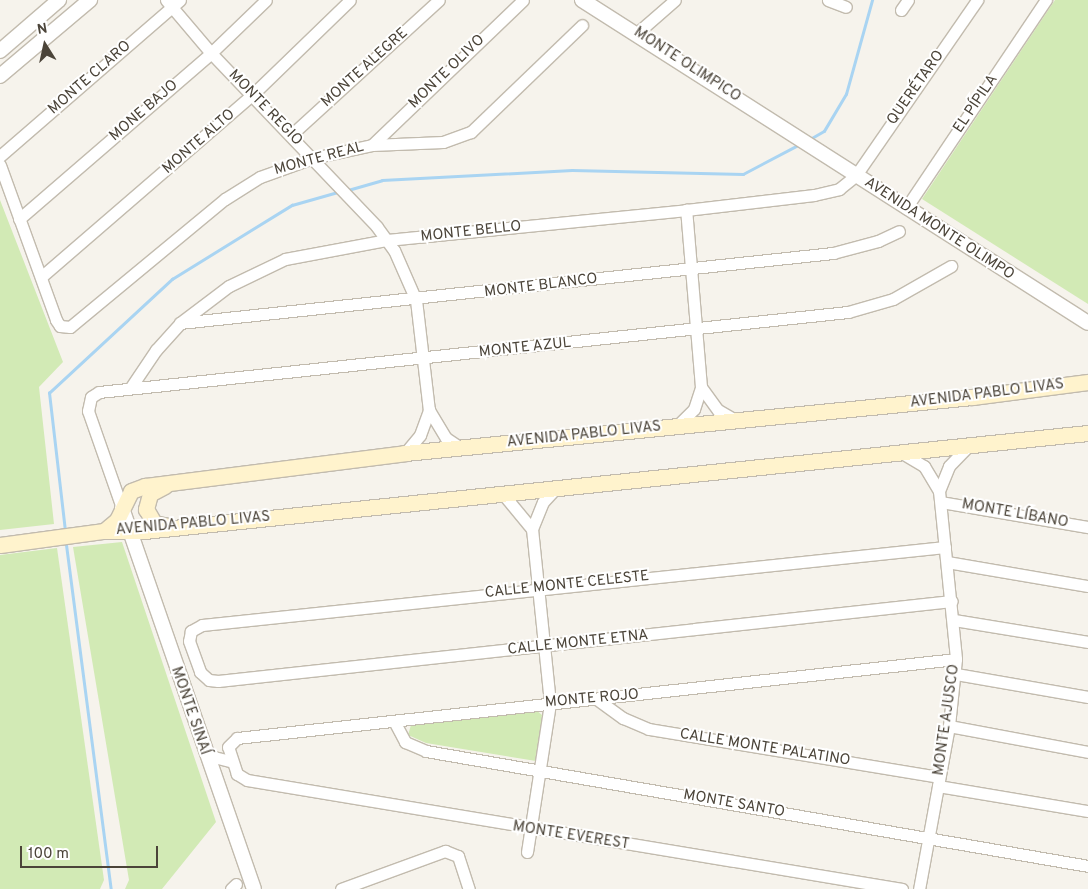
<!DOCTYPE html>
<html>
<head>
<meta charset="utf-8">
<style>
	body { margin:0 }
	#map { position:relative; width:1088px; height:889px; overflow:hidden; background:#f6f3ec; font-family:Overpass,sans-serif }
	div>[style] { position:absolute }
	.green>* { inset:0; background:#d2eab5 }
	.stream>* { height:2.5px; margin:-1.25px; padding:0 1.25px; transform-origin:1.25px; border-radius:1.25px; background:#a9d4f2 }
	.roads { filter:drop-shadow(1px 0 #c2bbae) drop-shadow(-1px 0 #c2bbae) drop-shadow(0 1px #c2bbae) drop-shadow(0 -1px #c2bbae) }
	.minor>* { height:11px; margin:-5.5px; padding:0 5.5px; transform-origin:5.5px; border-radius:5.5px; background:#fff }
	.tertiary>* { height:14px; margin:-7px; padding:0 7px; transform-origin:7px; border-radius:7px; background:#fff }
	.secondary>* { height:15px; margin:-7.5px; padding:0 7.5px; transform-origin:7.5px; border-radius:7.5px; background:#fff3cd }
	span { translate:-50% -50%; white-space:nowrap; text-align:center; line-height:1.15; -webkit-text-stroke:4px #fff; paint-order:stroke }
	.street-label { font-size:15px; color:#4b4439 }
	.north { position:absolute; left:20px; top:20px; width:50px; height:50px; -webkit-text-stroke:4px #fff; paint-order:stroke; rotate:350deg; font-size:14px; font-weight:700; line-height:20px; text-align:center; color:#4b4439 }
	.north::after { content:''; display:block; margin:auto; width:18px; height:22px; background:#4b4439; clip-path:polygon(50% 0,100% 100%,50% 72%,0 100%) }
	.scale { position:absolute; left:20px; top:846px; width:138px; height:22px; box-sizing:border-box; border:2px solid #4b4439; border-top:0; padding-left:6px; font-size:15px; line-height:18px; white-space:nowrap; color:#4b4439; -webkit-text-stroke:4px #fff; paint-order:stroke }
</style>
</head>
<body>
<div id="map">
	<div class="green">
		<i style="clip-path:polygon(1055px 0,1088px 0,1088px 304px,922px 199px)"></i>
		<i style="clip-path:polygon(0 200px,63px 362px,39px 387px,54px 524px,0 530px)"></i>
		<i style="clip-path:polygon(122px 542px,216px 822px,162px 889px,125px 889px,129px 880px,73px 547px)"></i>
		<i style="clip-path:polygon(57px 548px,104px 880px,100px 889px,0 889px,0 555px)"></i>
		<i style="clip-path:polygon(536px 710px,542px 715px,536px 761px,426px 743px,408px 735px,411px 725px)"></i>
	</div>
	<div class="stream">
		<i style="left:810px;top:139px;width:16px;rotate:-30deg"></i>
		<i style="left:824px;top:131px;width:43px;rotate:-59.3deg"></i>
		<i style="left:846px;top:94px;width:98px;rotate:-74.5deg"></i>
		<i style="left:348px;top:190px;width:35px;rotate:-16deg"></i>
		<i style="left:382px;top:180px;width:190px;rotate:-3deg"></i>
		<i style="left:572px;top:170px;width:171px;rotate:1.3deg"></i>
		<i style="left:743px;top:174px;width:62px;rotate:-27.8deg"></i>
		<i style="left:65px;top:531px;width:139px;rotate:-96.6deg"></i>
		<i style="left:49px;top:393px;width:168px;rotate:-42.8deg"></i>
		<i style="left:172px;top:279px;width:141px;rotate:-31.7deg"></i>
		<i style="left:292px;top:205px;width:48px;rotate:-15.8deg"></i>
		<i style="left:66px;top:541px;width:351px;rotate:82.6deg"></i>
	</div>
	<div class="roads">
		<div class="minor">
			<i style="left:166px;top:0;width:70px;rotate:49.7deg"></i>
			<i style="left:211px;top:53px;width:240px;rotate:46.3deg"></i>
			<i style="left:377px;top:227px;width:29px;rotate:54deg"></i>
			<i style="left:394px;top:250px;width:55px;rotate:66.3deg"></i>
			<i style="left:416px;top:300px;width:111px;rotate:83.3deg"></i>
			<i style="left:429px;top:410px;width:33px;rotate:59deg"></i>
			<i style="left:446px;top:438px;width:18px;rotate:34deg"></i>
			<i style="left:828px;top:0;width:19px;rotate:21deg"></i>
			<i style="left:901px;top:10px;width:12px;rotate:-55deg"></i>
			<i style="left:637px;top:33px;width:50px;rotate:-41deg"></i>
			<i style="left:291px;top:135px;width:200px;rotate:-42.4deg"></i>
			<i style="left:372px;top:145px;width:209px;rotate:-43.8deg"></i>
			<i style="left:0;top:156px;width:238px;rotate:-40.9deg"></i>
			<i style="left:0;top:165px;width:165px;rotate:70.1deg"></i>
			<i style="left:56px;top:320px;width:7px;rotate:56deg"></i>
			<i style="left:60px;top:326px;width:10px;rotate:6deg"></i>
			<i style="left:70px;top:327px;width:201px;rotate:-39.6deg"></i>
			<i style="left:225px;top:199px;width:41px;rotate:-32.2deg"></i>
			<i style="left:260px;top:177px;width:56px;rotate:-19.7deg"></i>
			<i style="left:313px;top:158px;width:60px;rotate:-12.4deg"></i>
			<i style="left:372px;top:145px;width:71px;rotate:-2.4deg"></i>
			<i style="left:443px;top:142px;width:30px;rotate:-20deg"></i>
			<i style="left:471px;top:132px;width:154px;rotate:-43.9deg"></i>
			<i style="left:906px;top:208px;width:251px;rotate:-56.1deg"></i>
			<i style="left:19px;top:219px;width:254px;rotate:-40.8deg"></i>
			<i style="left:211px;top:53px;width:76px;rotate:-43.9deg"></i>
			<i style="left:41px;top:277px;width:279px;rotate:-40.8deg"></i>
			<i style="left:252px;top:95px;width:136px;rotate:-44.1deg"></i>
			<i style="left:180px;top:323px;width:657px;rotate:-6.12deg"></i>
			<i style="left:833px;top:253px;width:47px;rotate:-14.9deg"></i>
			<i style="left:878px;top:241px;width:23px;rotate:-25deg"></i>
			<i style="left:131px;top:387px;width:45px;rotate:-56deg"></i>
			<i style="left:156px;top:350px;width:36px;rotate:-48deg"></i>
			<i style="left:180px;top:323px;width:61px;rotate:-37.1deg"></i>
			<i style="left:229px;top:286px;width:62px;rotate:-25.7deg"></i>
			<i style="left:285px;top:259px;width:104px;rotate:-10.6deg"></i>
			<i style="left:387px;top:240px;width:301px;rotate:-5.7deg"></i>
			<i style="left:686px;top:210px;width:129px;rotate:-6.7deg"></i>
			<i style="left:814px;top:195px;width:26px;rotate:-13deg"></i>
			<i style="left:839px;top:189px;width:22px;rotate:-39deg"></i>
			<i style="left:856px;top:175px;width:213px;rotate:-55.3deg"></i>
			<i style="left:701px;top:387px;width:29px;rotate:54deg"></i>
			<i style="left:718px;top:410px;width:22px;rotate:30deg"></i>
			<i style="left:677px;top:426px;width:24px;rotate:-45deg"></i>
			<i style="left:694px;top:409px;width:23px;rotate:-72deg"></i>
			<i style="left:701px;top:387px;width:178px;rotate:-94.8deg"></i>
			<i style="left:405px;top:453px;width:23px;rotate:-50deg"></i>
			<i style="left:420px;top:435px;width:27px;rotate:-70deg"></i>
			<i style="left:902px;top:453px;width:26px;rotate:31deg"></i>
			<i style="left:924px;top:466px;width:29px;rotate:59deg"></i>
			<i style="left:939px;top:491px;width:169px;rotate:84.2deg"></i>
			<i style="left:956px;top:659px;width:67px;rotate:96deg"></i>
			<i style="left:949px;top:726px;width:166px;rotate:100.4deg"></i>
			<i style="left:939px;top:491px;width:27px;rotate:-68deg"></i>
			<i style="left:949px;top:466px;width:29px;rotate:-46deg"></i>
			<i style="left:503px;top:494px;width:45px;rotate:50.4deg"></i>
			<i style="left:941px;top:502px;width:149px;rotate:9.7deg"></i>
			<i style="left:122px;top:508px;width:103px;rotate:-109.3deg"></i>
			<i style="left:88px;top:411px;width:14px;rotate:-78deg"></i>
			<i style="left:91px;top:397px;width:9px;rotate:-32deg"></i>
			<i style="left:99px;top:392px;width:753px;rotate:-6.1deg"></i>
			<i style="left:848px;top:312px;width:47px;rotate:-16.1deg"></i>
			<i style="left:893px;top:299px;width:67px;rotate:-29.6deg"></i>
			<i style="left:945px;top:547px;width:747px;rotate:174.01deg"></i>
			<i style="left:202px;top:625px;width:13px;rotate:151deg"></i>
			<i style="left:191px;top:631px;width:10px;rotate:101deg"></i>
			<i style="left:189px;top:641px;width:33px;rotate:70deg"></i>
			<i style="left:200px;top:672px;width:12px;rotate:42deg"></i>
			<i style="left:209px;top:680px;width:9px;rotate:6deg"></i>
			<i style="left:218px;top:681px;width:738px;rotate:-6.22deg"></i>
			<i style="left:947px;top:562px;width:143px;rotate:9.7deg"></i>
			<i style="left:954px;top:620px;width:136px;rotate:9.3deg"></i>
			<i style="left:956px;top:674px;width:134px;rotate:9.9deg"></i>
			<i style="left:598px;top:700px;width:31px;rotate:36deg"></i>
			<i style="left:623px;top:718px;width:28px;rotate:23deg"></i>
			<i style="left:649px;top:729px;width:294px;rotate:9.4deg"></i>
			<i style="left:394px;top:721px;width:24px;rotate:62deg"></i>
			<i style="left:405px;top:742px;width:23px;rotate:23deg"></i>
			<i style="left:426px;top:751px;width:672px;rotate:9.85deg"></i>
			<i style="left:949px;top:726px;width:141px;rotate:10.6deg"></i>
			<i style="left:206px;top:755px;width:25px;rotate:14deg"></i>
			<i style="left:938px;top:786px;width:152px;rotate:9.5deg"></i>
			<i style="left:527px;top:852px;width:151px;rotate:-81.2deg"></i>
			<i style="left:550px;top:703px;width:175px;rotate:-95.9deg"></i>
			<i style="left:532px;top:529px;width:29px;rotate:-68deg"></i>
			<i style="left:543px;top:502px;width:18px;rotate:-47deg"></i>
			<i style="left:231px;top:889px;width:7px;rotate:-45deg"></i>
			<i style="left:341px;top:889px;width:111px;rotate:-20.1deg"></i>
			<i style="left:445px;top:851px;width:14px;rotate:21deg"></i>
			<i style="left:458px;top:856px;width:35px;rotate:72deg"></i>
			<i style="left:902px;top:889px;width:664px;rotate:-170.55deg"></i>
			<i style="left:247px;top:780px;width:12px;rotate:-149deg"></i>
			<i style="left:237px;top:774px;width:28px;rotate:-108deg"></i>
			<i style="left:228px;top:747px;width:13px;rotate:-45deg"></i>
			<i style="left:237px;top:738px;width:723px;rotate:-6.27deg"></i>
		</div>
		<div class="tertiary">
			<i style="left:582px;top:0;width:600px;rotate:32.55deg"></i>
			<i style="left:0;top:51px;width:78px;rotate:-40.8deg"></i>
			<i style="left:0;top:76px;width:118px;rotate:-40.2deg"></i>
			<i style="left:122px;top:508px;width:403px;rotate:70.9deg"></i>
		</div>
		<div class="secondary">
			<i style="left:165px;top:486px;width:17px;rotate:152deg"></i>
			<i style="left:150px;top:494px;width:16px;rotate:105deg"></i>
			<i style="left:146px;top:509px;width:16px;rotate:60deg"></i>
			<i style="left:154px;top:523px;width:14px;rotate:12deg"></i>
			<i style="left:104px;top:531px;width:17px;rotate:-40deg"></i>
			<i style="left:117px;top:520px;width:32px;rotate:-64deg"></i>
			<i style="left:131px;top:491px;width:15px;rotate:-20deg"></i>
			<i style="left:145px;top:486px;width:262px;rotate:-7.2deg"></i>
			<i style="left:405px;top:453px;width:570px;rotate:-5.64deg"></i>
			<i style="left:972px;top:397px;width:117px;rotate:-7.4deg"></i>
			<i style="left:0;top:545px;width:105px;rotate:-7.7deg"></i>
			<i style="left:104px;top:531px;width:40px"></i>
			<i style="left:144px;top:531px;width:949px;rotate:-5.93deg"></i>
		</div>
	</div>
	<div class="street-label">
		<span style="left:687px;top:65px;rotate:33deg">MONTE OLIMPICO</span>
		<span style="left:365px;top:68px;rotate:-42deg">MONTE ALEGRE</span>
		<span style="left:447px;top:72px;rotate:-44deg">MONTE OLIVO</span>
		<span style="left:90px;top:78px;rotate:-41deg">MONTE CLARO</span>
		<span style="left:916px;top:88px;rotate:-55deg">QUERÉTARO</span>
		<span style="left:976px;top:104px;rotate:-56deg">EL PÍPILA</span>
		<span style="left:265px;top:108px;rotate:46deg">MONTE REGIO</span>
		<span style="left:144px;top:111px;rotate:-41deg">MONE BAJO</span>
		<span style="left:199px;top:142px;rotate:-41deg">MONTE ALTO</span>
		<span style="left:319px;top:159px;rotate:-15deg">MONTE REAL</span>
		<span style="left:939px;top:229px;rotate:33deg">AVENIDA MONTE OLIMPO</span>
		<span style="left:471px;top:232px;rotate:-6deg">MONTE BELLO</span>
		<span style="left:541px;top:286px;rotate:-7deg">MONTE BLANCO</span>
		<span style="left:525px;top:348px;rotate:-6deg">MONTE AZUL</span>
		<span style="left:987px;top:394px;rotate:-7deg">AVENIDA PABLO LIVAS</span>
		<span style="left:584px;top:435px;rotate:-6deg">AVENIDA PABLO LIVAS</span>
		<span style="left:1015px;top:514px;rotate:10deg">MONTE LÍBANO</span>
		<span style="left:193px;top:524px;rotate:-5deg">AVENIDA PABLO LIVAS</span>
		<span style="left:567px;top:585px;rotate:-6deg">CALLE MONTE CELESTE</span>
		<span style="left:578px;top:643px;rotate:-6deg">CALLE MONTE ETNA</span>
		<span style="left:592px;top:699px;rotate:-5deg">MONTE ROJO</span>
		<span style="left:190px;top:711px;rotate:71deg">MONTE SINAÍ</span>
		<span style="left:947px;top:720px;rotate:-82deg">MONTE AJUSCO</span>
		<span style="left:765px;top:748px;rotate:9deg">CALLE MONTE PALATINO</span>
		<span style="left:734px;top:804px;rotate:10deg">MONTE SANTO</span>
		<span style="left:571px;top:836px;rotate:9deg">MONTE EVEREST</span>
	</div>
	<div class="north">N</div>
	<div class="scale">100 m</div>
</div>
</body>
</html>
